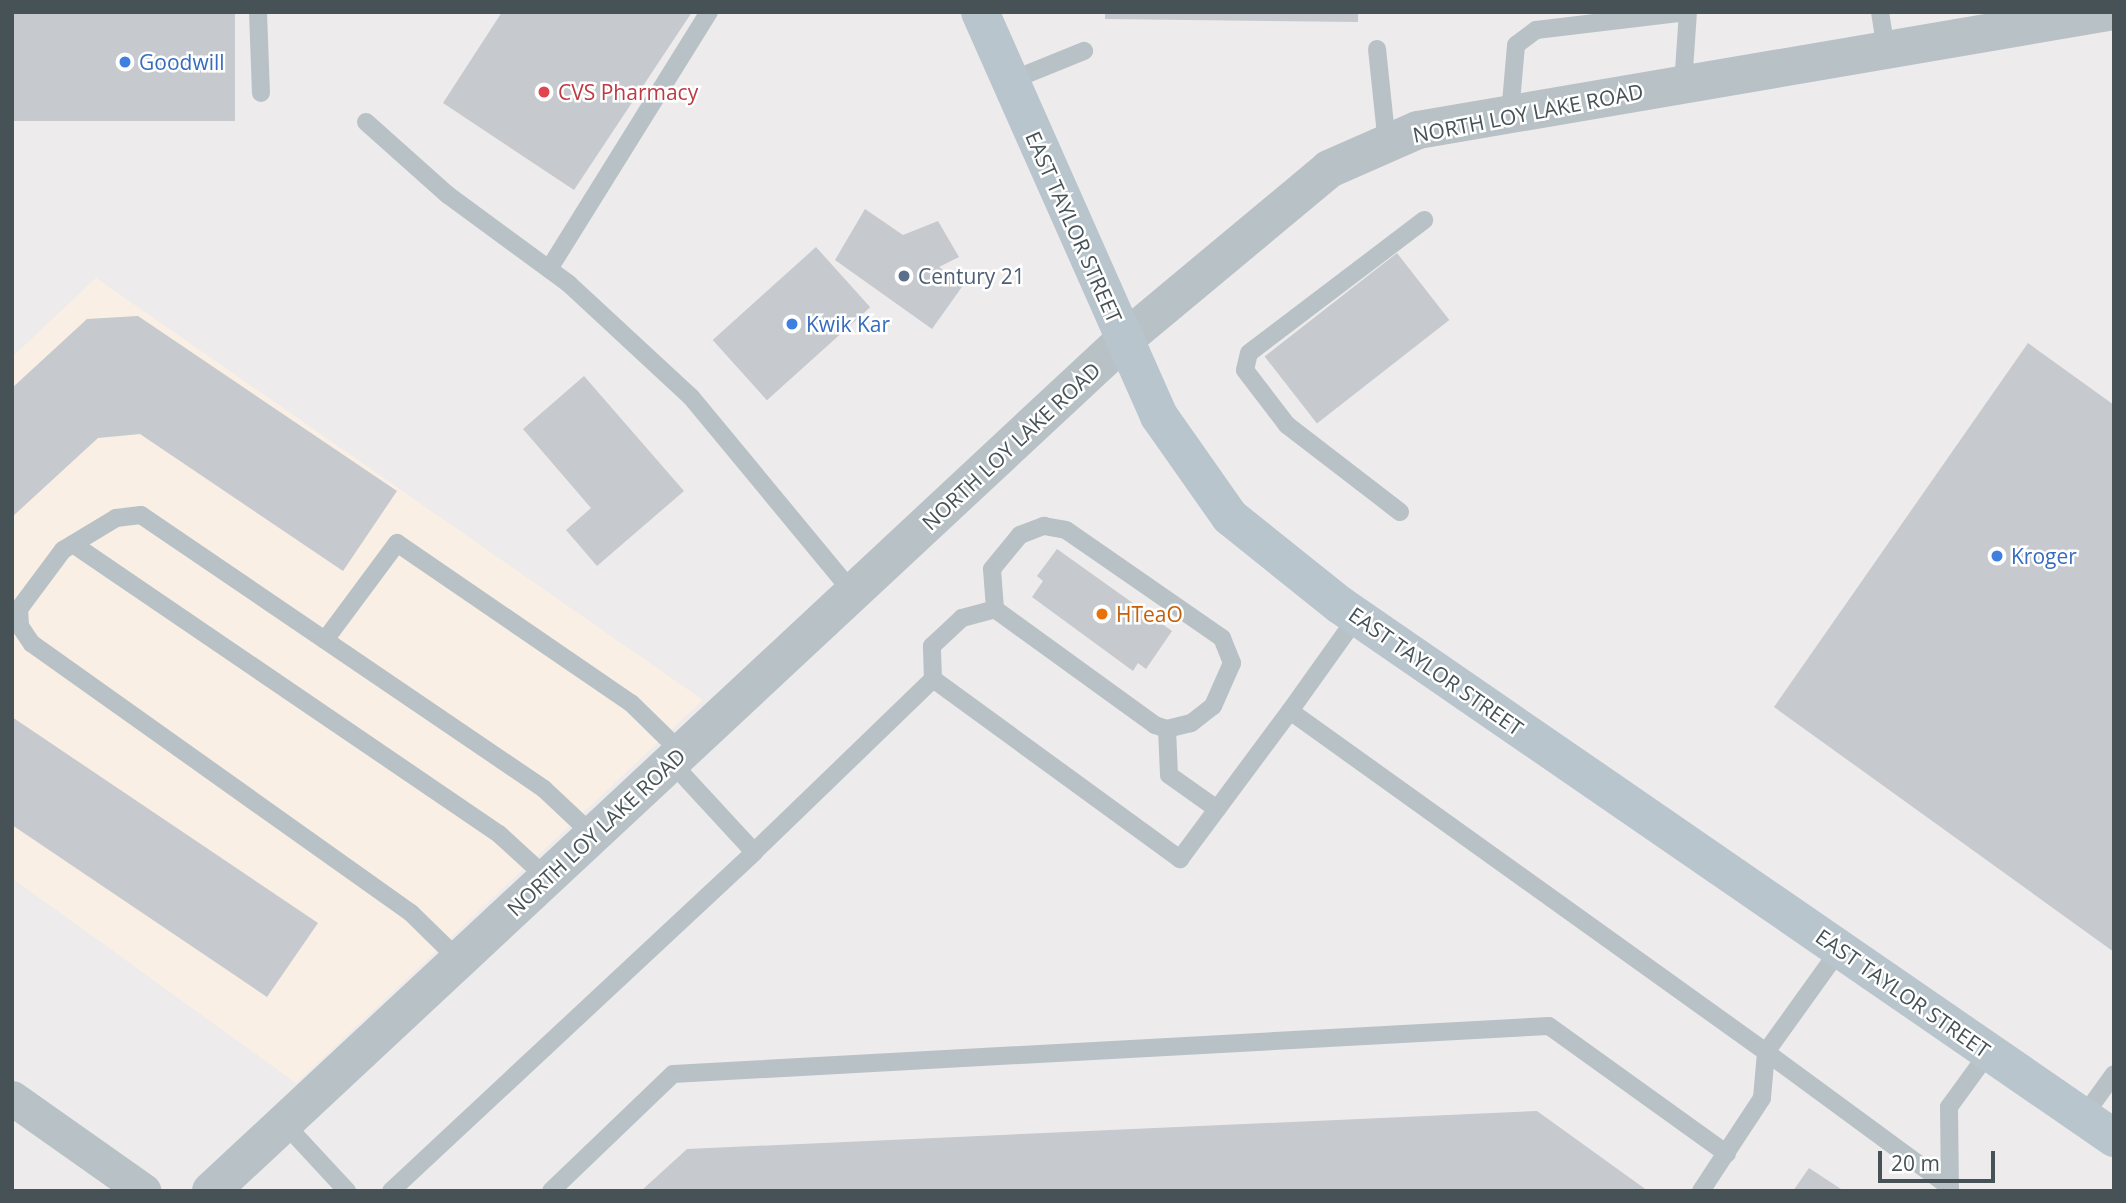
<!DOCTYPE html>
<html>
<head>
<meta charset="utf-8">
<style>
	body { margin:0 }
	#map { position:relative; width:2126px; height:1203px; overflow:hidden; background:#eeebec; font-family:"Open Sans",sans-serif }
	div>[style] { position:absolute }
	.commercial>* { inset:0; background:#f9efe4 }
	.building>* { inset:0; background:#c6c9cd; transform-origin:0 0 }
	.service>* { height:18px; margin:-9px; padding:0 9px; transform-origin:9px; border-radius:9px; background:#b8c2c6 }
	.minor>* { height:35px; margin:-17.5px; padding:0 17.5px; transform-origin:17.5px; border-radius:17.5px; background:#b8c2c6 }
	.tertiary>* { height:38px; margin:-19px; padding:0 19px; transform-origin:19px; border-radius:19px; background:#b8c2c6 }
	.secondary>* { height:38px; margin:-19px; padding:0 19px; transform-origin:19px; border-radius:19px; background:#b8c5cc }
	.dots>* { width:19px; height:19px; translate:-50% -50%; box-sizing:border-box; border:4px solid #fff; border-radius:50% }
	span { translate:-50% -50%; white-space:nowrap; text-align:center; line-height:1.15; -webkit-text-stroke:5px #fff; paint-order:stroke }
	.shop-label { font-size:21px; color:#366cbe }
	.left { translate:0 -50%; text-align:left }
	.health-label { font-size:21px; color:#be3a42 }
	.street-label { font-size:21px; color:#465256 }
	.service-label { font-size:21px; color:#4e5e75 }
	.food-label { font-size:21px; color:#c56008 }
	.frame { position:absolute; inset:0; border:14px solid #465256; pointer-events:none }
	.scale { position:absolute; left:1878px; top:1151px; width:117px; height:32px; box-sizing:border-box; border:4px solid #465256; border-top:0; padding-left:9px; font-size:21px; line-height:24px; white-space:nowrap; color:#465256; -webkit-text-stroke:5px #fff; paint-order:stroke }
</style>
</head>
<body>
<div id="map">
	<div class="commercial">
		<i style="clip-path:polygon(96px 278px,703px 700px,296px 1083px,12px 878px,12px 357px)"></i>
	</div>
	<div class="building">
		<i style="left:12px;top:12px;width:223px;height:109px"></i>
		<i style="clip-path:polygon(502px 12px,692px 12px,574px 190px,443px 103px)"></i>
		<i style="clip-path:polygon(1105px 12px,1358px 12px,1358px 22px,1105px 19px)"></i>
		<i style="clip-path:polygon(865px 209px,903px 235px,938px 221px,959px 257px,939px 267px,964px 284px,932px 329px,835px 260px)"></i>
		<i style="left:816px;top:247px;width:81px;height:139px;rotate:48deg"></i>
		<i style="left:1397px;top:253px;width:85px;height:168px;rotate:52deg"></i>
		<i style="clip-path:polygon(138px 316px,397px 491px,343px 571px,140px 434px,98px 438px,12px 517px,12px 388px,87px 319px)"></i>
		<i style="clip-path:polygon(2028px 343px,2114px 405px,2114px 952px,1774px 707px)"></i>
		<i style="clip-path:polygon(584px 376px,684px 491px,597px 566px,566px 530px,591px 508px,523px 429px)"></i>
		<i style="clip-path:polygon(1057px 549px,1172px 631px,1146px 669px,1138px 663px,1133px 671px,1032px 597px,1043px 581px,1037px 576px)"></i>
		<i style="clip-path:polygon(12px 717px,318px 923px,267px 997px,12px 825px)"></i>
		<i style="clip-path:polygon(1537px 1111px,1648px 1191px,641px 1191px,687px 1149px)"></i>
		<i style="clip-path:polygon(1809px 1168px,1844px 1191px,1793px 1191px)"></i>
	</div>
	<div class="service">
		<i style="left:258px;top:12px;width:81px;rotate:87.9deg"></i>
		<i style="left:1880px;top:12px;width:38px;rotate:81deg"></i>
		<i style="left:1377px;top:49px;width:96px;rotate:84deg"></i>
		<i style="left:1010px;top:81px;width:80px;rotate:-22.1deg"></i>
		<i style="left:1683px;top:85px;width:73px;rotate:-86.1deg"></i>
		<i style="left:1510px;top:114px;width:69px;rotate:-85deg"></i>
		<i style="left:1516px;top:45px;width:25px;rotate:-37deg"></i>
		<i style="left:1536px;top:30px;width:152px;rotate:-6.8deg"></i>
		<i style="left:366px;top:122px;width:110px;rotate:41.7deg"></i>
		<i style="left:448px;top:195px;width:150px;rotate:36.3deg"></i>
		<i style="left:569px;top:284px;width:166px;rotate:42.8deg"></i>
		<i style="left:691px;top:397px;width:254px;rotate:50.4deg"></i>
		<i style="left:549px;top:269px;width:303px;rotate:-58.1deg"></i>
		<i style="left:1400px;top:512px;width:143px;rotate:-142.4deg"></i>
		<i style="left:1287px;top:425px;width:69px;rotate:-127.4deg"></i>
		<i style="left:1245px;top:370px;width:17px;rotate:-77deg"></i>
		<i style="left:1249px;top:353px;width:220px;rotate:-37.2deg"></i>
		<i style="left:1044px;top:526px;width:22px;rotate:10deg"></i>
		<i style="left:1066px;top:530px;width:190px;rotate:34.7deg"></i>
		<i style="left:1222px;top:638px;width:27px;rotate:68deg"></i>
		<i style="left:1232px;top:663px;width:47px;rotate:113.8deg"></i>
		<i style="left:1213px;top:706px;width:28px;rotate:142deg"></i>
		<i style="left:1191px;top:723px;width:25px;rotate:166deg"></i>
		<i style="left:1167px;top:729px;width:13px;rotate:-162deg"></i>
		<i style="left:1155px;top:725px;width:198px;rotate:-144.1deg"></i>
		<i style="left:995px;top:609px;width:40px;rotate:-94.3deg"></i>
		<i style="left:992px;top:569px;width:44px;rotate:-50.5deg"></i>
		<i style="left:1020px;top:535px;width:26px;rotate:-21deg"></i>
		<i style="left:73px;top:544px;width:515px;rotate:34.25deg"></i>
		<i style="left:499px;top:834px;width:65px;rotate:42.5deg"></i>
		<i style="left:1357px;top:617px;width:115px;rotate:125.5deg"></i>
		<i style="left:1290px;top:711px;width:586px;rotate:35.62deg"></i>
		<i style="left:1766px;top:1052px;width:127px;rotate:-54.3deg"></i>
		<i style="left:325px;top:640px;width:121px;rotate:-53.4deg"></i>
		<i style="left:397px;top:543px;width:283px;rotate:34.4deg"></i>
		<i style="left:631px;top:703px;width:70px;rotate:44.4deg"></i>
		<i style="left:933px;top:679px;width:33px;rotate:-92deg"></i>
		<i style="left:932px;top:646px;width:41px;rotate:-43deg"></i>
		<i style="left:962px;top:618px;width:34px;rotate:-15deg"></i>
		<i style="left:1167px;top:729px;width:46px;rotate:87.5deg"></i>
		<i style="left:1169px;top:775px;width:59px;rotate:35.3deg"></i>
		<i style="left:671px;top:762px;width:122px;rotate:47.3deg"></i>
		<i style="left:754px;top:852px;width:249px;rotate:-44deg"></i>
		<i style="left:933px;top:679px;width:306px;rotate:36.1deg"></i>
		<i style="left:1180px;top:859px;width:184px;rotate:-53.4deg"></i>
		<i style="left:459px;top:960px;width:67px;rotate:-135.6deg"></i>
		<i style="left:411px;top:913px;width:465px;rotate:-144.6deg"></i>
		<i style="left:32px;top:644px;width:22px;rotate:-124deg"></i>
		<i style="left:20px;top:626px;width:17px;rotate:-93deg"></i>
		<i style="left:19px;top:609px;width:74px;rotate:-53.3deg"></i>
		<i style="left:63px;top:550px;width:62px;rotate:-31.1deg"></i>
		<i style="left:116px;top:518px;width:25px;rotate:-7deg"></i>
		<i style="left:141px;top:515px;width:487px;rotate:34.2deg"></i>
		<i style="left:544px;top:789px;width:67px;rotate:43.2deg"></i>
		<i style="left:1766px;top:1052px;width:228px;rotate:36.3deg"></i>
		<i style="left:2083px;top:1117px;width:53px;rotate:-54.2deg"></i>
		<i style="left:284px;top:1123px;width:93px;rotate:47.2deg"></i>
		<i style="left:391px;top:1191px;width:497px;rotate:-43deg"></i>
		<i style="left:551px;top:1191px;width:169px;rotate:-43.8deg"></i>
		<i style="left:673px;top:1074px;width:877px;rotate:-3.14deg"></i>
		<i style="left:1549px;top:1026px;width:219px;rotate:35.7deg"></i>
		<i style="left:1701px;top:1191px;width:111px;rotate:-56.7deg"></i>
		<i style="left:1762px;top:1098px;width:46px;rotate:-85deg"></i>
		<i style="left:1950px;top:1191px;width:84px;rotate:-90.7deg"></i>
		<i style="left:1949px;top:1107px;width:68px;rotate:-54deg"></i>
	</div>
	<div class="minor">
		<i style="left:12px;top:1098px;width:161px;rotate:35.2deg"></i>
	</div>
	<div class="tertiary">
		<i style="left:211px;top:1191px;width:1248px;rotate:-42.99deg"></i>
		<i style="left:1124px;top:340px;width:267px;rotate:-39.8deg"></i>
		<i style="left:1329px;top:169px;width:97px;rotate:-23.7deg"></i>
		<i style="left:1418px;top:130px;width:700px;rotate:-9.7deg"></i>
	</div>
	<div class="secondary">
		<i style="left:980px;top:12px;width:442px;rotate:66.1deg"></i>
		<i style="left:1159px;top:416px;width:123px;rotate:54.9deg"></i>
		<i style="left:1230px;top:517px;width:141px;rotate:38.7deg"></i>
		<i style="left:1340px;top:605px;width:940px;rotate:34.55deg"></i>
	</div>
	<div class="dots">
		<i style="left:125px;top:62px;background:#3f7fe0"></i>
		<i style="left:544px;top:92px;background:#e0444e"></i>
		<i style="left:904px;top:276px;background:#5c6f8a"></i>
		<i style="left:792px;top:324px;background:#3f7fe0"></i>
		<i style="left:1997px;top:556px;background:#3f7fe0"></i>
		<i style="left:1102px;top:614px;background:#e8710a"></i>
	</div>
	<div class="shop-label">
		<span class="left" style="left:139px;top:62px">Goodwill</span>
		<span class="left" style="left:806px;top:324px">Kwik Kar</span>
		<span class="left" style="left:2011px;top:556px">Kroger</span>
	</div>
	<div class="health-label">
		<span class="left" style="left:558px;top:92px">CVS Pharmacy</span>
	</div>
	<div class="street-label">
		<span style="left:1528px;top:113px;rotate:-11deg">NORTH LOY LAKE ROAD</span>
		<span style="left:1074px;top:227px;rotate:66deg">EAST TAYLOR STREET</span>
		<span style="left:1011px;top:446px;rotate:-43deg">NORTH LOY LAKE ROAD</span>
		<span style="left:1436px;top:671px;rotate:35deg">EAST TAYLOR STREET</span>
		<span style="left:596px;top:832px;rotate:-43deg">NORTH LOY LAKE ROAD</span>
		<span style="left:1903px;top:993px;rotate:35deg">EAST TAYLOR STREET</span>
	</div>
	<div class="service-label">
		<span class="left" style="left:918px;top:276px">Century 21</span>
	</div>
	<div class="food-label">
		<span class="left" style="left:1116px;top:614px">HTeaO</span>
	</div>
	<div class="frame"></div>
	<div class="scale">20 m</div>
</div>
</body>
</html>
